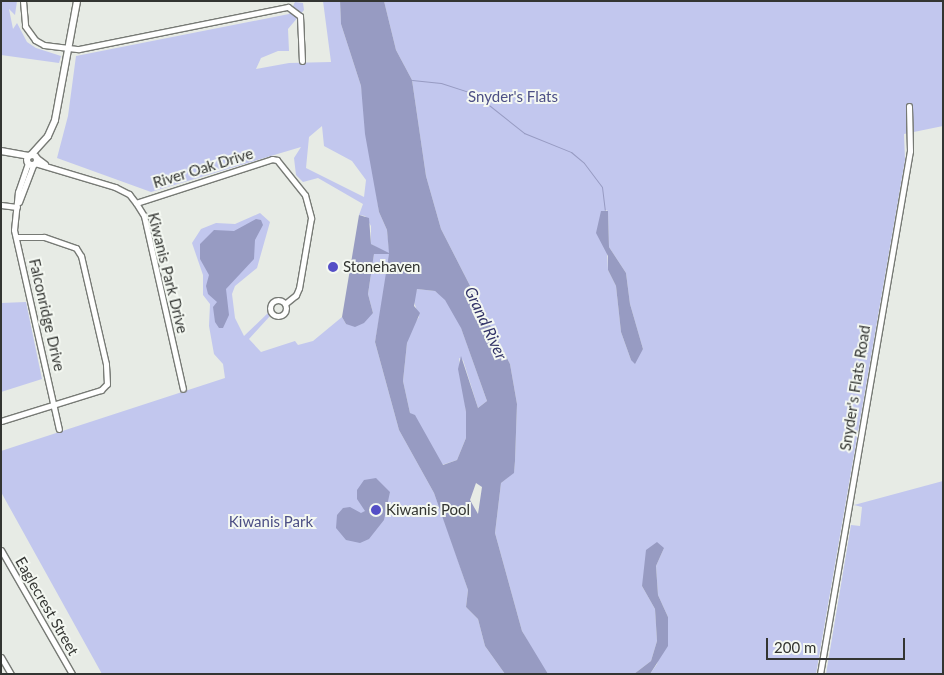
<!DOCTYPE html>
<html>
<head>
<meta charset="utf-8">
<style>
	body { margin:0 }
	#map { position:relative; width:944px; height:675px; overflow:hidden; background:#e7ebe5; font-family:Lato,sans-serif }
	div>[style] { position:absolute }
	.green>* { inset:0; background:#c2c7ee }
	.water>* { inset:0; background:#979bc2 }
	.stream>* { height:1px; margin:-0.5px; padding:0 0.5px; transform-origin:0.5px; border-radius:0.5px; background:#979bc2 }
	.roads { filter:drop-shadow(1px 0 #777a75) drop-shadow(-1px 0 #777a75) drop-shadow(0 1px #777a75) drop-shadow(0 -1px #777a75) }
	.minor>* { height:5px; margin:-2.5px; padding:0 2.5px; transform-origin:2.5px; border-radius:2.5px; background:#fff }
	.minor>.ring { margin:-2.5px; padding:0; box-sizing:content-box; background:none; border:5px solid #fff; border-radius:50% }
	.tertiary>* { height:6px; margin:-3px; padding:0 3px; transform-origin:3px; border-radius:3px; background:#fff }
	.tertiary>.ring { margin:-3px; padding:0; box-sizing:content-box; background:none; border:6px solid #fff; border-radius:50% }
	.dots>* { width:14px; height:14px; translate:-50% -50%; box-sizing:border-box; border:2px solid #f4f8f2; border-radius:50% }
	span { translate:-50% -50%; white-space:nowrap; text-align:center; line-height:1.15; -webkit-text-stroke:4px #f4f8f2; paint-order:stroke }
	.park-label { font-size:15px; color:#4c4f85 }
	.street-label { font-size:15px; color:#333532 }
	.poi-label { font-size:15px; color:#333532 }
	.left { translate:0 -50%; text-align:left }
	.water-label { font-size:16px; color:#333468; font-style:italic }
	.frame { position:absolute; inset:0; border:2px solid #333532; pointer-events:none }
	.scale { position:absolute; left:766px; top:638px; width:139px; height:22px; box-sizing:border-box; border:2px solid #333532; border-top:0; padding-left:6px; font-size:15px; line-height:18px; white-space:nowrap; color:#333532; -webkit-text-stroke:4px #f4f8f2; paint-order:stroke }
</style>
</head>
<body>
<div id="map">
	<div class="green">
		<i style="clip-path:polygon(1px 1px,17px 1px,15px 15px,9px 9px,13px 29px,17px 23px,27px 42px,36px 48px,61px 56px,59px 63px,1px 55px)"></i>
		<i style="clip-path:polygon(evenodd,323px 1px,340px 1px,341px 24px,361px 86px,379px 212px,387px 230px,390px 258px,375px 342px,399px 430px,434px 493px,448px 531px,468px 590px,466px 607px,478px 619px,485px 646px,505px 674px,102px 674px,1px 492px,1px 451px,225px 378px,223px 364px,214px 354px,209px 326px,210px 304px,203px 295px,203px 275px,192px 243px,201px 229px,216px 223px,235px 224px,260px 213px,270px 222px,257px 268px,235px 286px,232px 294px,235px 318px,244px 336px,268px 313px,270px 316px,249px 339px,261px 352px,295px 341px,298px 345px,313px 341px,342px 317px,346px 324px,373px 313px,368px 294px,374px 254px,386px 253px,371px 244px,371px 226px,365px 216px,359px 215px,363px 204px,318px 178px,303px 182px,296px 175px,294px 158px,301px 147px,151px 192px,57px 158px,68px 116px,76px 56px,289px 14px,295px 2px,303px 3px,304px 10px,288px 29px,289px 51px,278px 51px,261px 58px,256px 69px,289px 63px,331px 62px,323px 1px,322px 126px,324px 146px,352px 161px,366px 180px,364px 197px,306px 168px,309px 137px,322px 126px)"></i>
		<i style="clip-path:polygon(evenodd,384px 1px,943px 1px,943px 126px,904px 134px,905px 160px,816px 674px,650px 674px,657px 664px,668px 617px,658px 595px,656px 566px,664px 548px,642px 586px,655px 609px,657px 641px,651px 661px,634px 674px,548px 674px,541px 665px,522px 631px,495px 533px,501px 483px,514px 472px,515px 461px,517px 404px,510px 364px,441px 229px,426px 176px,412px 80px,396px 50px,384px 1px,605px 210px,608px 211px,609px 247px,626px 273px,630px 304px,643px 349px,631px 360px,621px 332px,616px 286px,608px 270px,605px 210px)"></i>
		<i style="clip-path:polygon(417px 289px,435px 291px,445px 299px,459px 322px,487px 401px,478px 408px,463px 360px,459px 358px,466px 412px,466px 438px,457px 460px,442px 465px,410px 413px,403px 381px,407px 343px,411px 328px,419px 317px,413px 299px)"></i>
		<i style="clip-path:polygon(26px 302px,42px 379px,1px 392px,1px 303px)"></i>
		<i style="clip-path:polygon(943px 481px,943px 674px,826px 674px,851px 525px,860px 526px,862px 507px,854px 505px)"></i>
	</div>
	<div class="water">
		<i style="clip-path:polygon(evenodd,340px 1px,384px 1px,396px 50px,412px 80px,426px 176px,441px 229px,510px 364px,517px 404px,515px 461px,514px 473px,501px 483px,495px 533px,522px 631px,548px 674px,505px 674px,485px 646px,478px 619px,466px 607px,468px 590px,434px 493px,399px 430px,375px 342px,389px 254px,374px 254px,368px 294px,373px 313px,364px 323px,355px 327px,346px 324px,342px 317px,359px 215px,369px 218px,371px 244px,389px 253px,387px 230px,379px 212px,365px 134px,361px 86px,341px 24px,340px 1px,417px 289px,435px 291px,445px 300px,461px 328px,487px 401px,478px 408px,461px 356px,458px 369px,466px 412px,466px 438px,457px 460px,443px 465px,415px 415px,410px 413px,403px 381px,407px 343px,420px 313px,414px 306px,417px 289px,340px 1px,476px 483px,482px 487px,478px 514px,470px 500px,476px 483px)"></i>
		<i style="clip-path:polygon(601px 211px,608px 211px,609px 247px,626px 273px,630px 304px,643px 349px,635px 364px,631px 360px,621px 332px,616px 286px,608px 270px,608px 256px,596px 233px)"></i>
		<i style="clip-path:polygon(256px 219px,261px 220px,263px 225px,255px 240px,254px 259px,226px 289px,229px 315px,223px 328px,219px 328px,215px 322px,213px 307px,217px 302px,208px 294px,206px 286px,209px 275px,200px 259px,200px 244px,214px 230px,234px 231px)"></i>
		<i style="clip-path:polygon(376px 478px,390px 492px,384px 520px,369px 539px,360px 543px,346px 540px,336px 528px,337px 515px,343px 508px,350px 507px,361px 513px,365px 511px,357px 499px,357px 490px,364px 480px)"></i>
		<i style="clip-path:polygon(657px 542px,664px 548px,656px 566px,658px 595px,668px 617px,668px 646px,650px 674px,634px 674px,651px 661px,657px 641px,655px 609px,642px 586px,646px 550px)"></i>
	</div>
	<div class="stream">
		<i style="left:412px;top:80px;width:29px;rotate:6deg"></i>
		<i style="left:441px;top:83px;width:36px;rotate:18deg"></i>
		<i style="left:475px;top:94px;width:63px;rotate:38.5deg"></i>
		<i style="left:524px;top:133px;width:51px;rotate:22deg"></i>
		<i style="left:571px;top:152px;width:17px;rotate:40deg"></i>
		<i style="left:584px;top:163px;width:30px;rotate:53deg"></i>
		<i style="left:602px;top:187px;width:23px;rotate:83deg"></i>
	</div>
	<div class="roads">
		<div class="minor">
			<i style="left:23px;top:1px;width:25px;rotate:85deg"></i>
			<i style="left:25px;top:26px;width:17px;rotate:54deg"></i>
			<i style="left:35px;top:40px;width:10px;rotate:29deg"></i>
			<i style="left:44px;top:45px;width:35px;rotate:7deg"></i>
			<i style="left:79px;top:49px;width:213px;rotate:-11.4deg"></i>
			<i style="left:288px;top:7px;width:15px;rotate:37deg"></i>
			<i style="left:300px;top:16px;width:45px;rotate:87.5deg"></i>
			<i style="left:37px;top:158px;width:10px;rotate:37deg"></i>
			<i style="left:28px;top:163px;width:31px;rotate:109deg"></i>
			<i style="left:18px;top:192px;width:38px;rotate:96deg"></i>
			<i style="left:14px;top:230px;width:204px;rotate:77.3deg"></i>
			<i style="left:35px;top:163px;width:84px;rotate:16.7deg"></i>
			<i style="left:115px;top:187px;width:16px;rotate:27deg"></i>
			<i style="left:129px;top:194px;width:11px;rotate:52deg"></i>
			<i style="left:136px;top:203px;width:15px;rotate:58deg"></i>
			<i style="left:144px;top:216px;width:177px;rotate:77.3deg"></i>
			<i style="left:19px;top:202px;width:40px;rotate:-69deg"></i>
			<i style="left:136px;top:203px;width:143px;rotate:-17.9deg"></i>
			<i style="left:272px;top:159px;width:5px;rotate:11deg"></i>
			<i style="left:277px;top:160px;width:45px;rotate:51.3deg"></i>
			<i style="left:305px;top:195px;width:24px;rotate:75deg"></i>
			<i style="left:311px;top:218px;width:71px;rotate:99.7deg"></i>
			<i style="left:299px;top:288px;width:8px;rotate:113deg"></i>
			<i style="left:296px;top:295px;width:14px;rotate:141deg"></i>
			<i style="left:1px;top:205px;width:16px;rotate:7deg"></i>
			<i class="ring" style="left:270px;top:300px;width:11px;height:11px"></i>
			<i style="left:1px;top:421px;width:105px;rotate:-17.2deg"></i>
			<i style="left:101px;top:390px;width:8px;rotate:-45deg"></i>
			<i style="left:107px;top:384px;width:20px;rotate:-93deg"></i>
			<i style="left:106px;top:364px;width:111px;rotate:-103deg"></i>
			<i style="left:81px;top:256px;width:9px;rotate:-122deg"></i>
			<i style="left:76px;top:248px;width:34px;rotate:-161deg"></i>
			<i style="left:44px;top:237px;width:28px;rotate:180deg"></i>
			<i style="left:1px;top:550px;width:143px;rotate:60.2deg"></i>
			<i style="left:1px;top:657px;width:20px;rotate:60deg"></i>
			<i style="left:820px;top:674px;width:531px;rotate:-80.24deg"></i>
			<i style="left:910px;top:151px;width:45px;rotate:-91.3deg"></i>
		</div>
		<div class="tertiary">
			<i style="left:1px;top:151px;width:28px;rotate:10deg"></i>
			<i class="ring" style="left:27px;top:155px;width:4px;height:4px"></i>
			<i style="left:31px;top:155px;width:25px;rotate:-48deg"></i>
			<i style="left:48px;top:136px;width:17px;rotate:-66deg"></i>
			<i style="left:55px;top:120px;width:121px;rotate:-79.5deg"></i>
		</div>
	</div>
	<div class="dots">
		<i style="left:333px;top:267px;background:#544ec6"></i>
		<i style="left:376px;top:510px;background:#544ec6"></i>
	</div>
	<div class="park-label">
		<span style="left:513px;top:97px">Snyder's Flats</span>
		<span style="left:271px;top:522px">Kiwanis Park</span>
	</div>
	<div class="street-label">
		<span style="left:203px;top:168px;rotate:-17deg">River Oak Drive</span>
		<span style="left:168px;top:273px;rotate:76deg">Kiwanis Park Drive</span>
		<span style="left:47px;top:315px;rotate:77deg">Falconridge Drive</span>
		<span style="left:855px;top:388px;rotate:-81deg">Snyder's Flats Road</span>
		<span style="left:47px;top:606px;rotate:60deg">Eaglecrest Street</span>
	</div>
	<div class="poi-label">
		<span class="left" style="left:343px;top:267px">Stonehaven</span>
		<span class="left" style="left:386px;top:510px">Kiwanis Pool</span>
	</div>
	<div class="water-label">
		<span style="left:486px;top:323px;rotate:65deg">Grand River</span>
	</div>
	<div class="frame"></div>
	<div class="scale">200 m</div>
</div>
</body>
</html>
